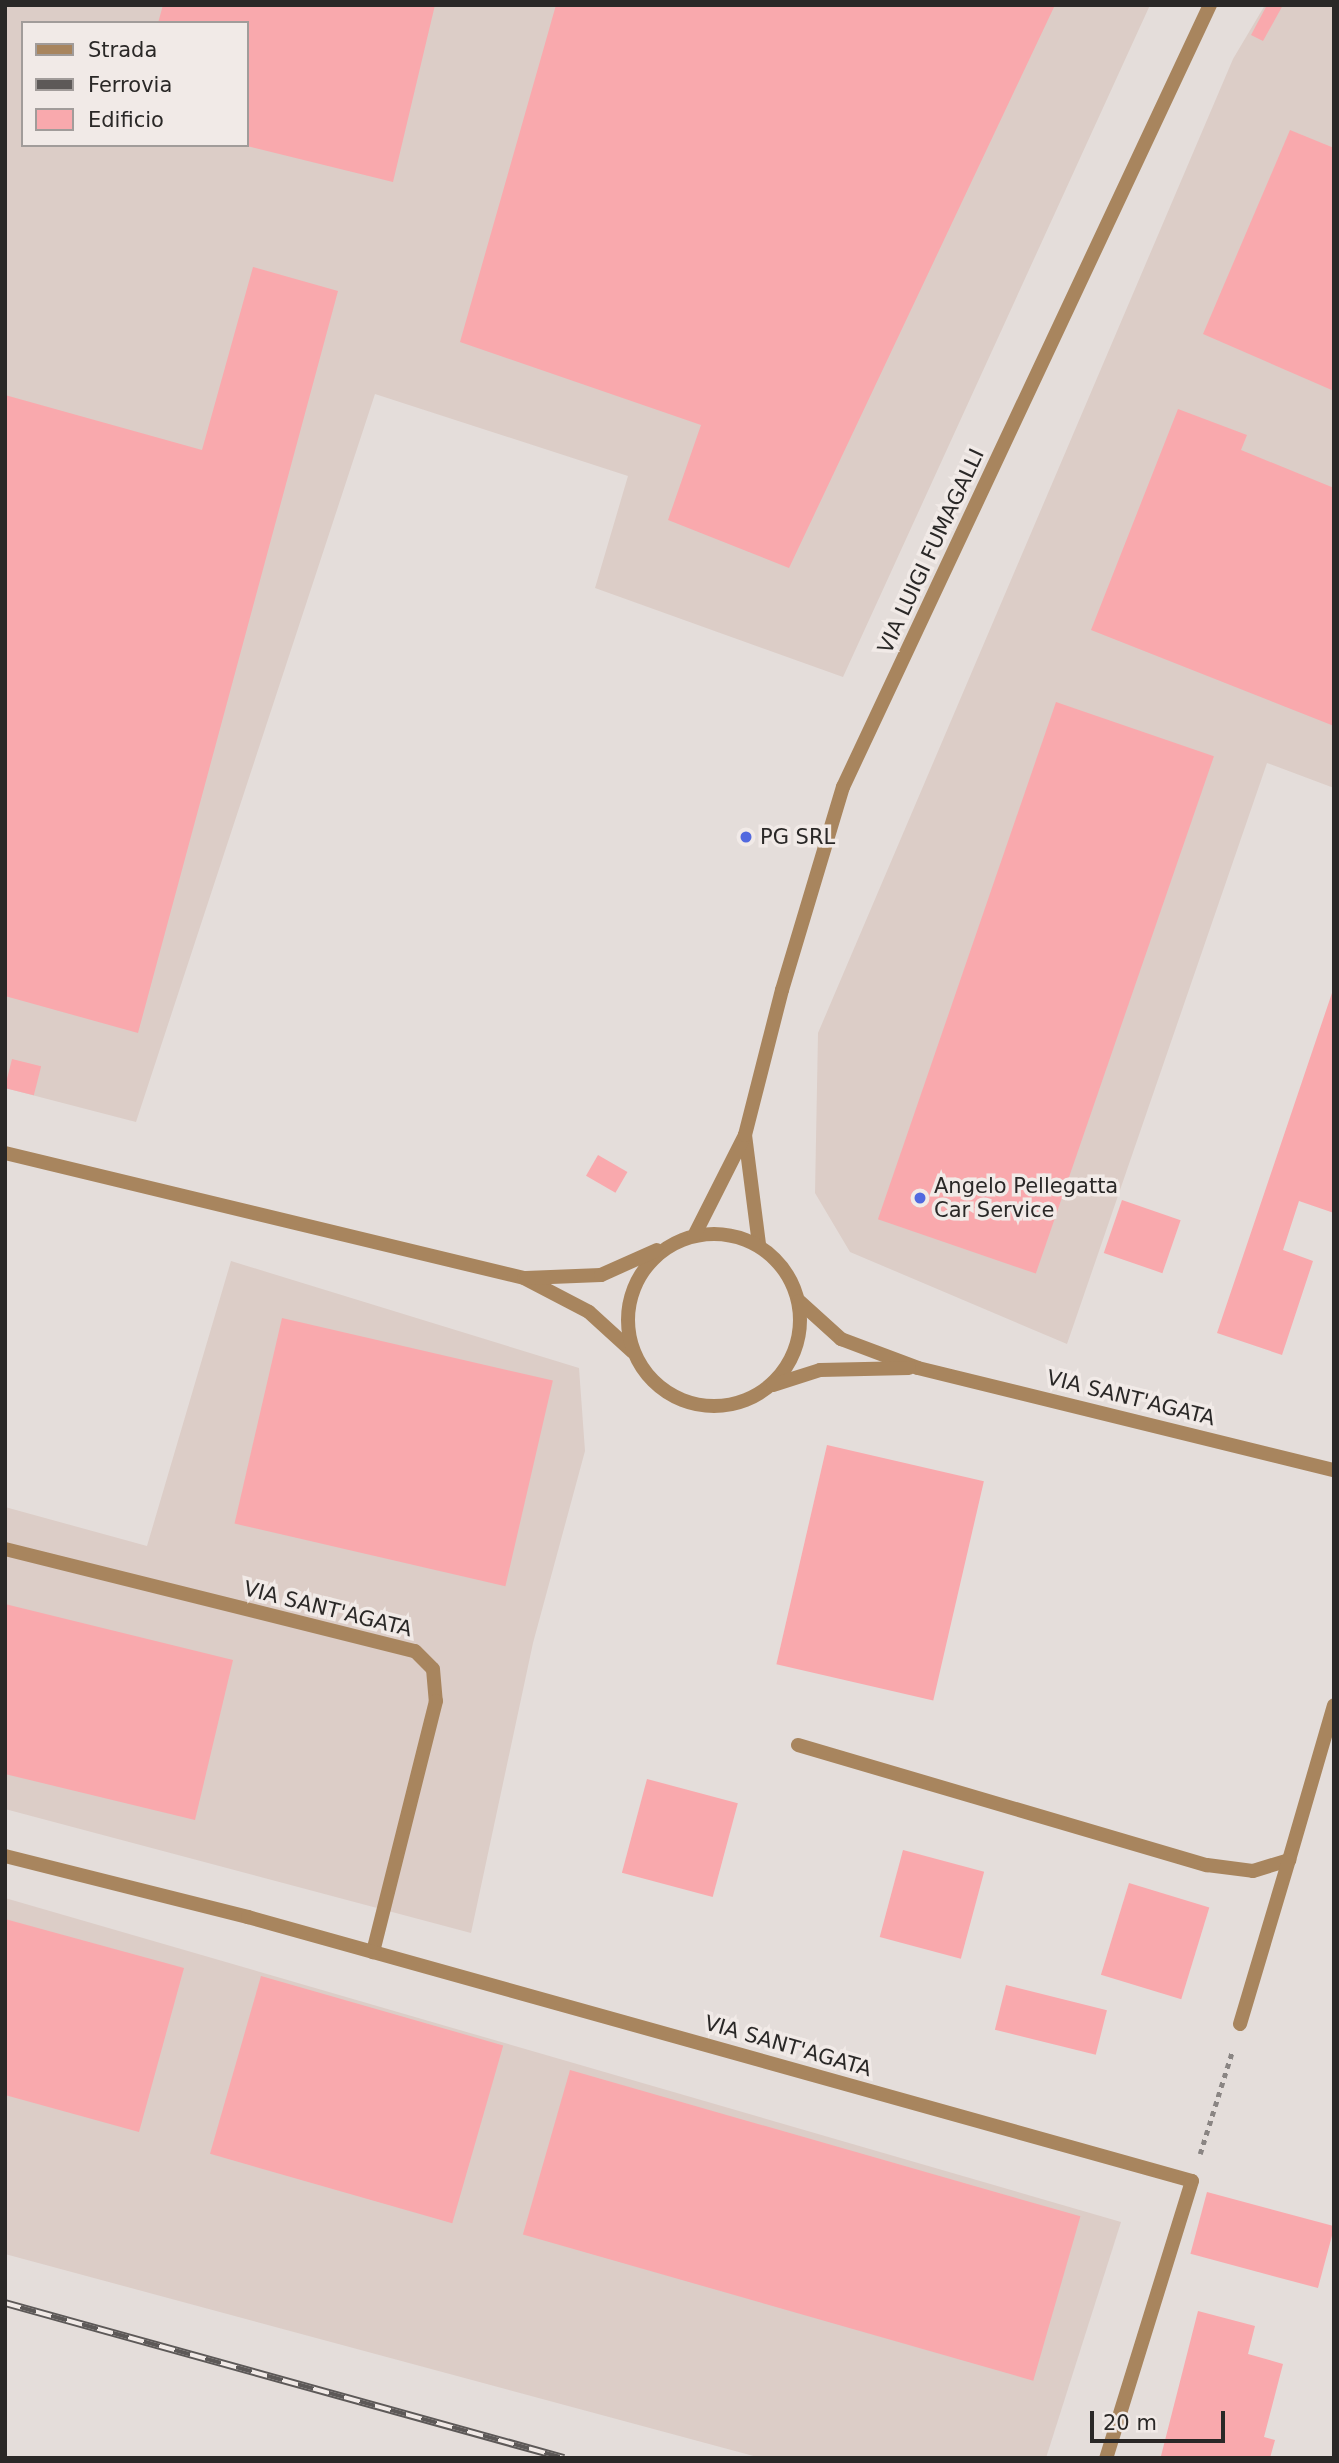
<!DOCTYPE html>
<html>
<head>
<meta charset="utf-8">
<style>
	body { margin:0 }
	#map { position:relative; width:1339px; height:2463px; overflow:hidden; background:#e4ddda; font-family:"DejaVu Sans",sans-serif }
	div>[style] { position:absolute }
	.built>* { inset:0; background:#dccdc7 }
	.building>* { inset:0; background:#f9a9ad; transform-origin:0 0 }
	.path>* { height:4.5px; margin-top:-2.25px; transform-origin:0; background:repeating-linear-gradient(90deg,#8a8583 0 5px,transparent 0 10px) }
	.minor>* { height:14px; margin:-7px; padding:0 7px; transform-origin:7px; border-radius:7px; background:#a8855e }
	.minor>.ring { margin:-7px; padding:0; box-sizing:content-box; background:none; border:14px solid #a8855e; border-radius:50% }
	.rail>* { height:8px; margin-top:-4px; transform-origin:0; background:repeating-linear-gradient(90deg,#f1eae7 0 16px,#5d5958 0 32px); box-sizing:border-box; border-block:2px solid #5d5958 }
	.dots>* { width:19px; height:19px; translate:-50% -50%; box-sizing:border-box; border:4px solid #f1eae7; border-radius:50% }
	span { translate:-50% -50%; white-space:nowrap; text-align:center; line-height:1.15; -webkit-text-stroke:7px #f1eae7; paint-order:stroke }
	.street-label { font-size:21px; color:#2a2827 }
	.poi-label { font-size:21px; color:#2a2827 }
	.left { translate:0 -50%; text-align:left }
	.frame { position:absolute; inset:0; border:7px solid #2a2827; pointer-events:none }
	.legend { position:absolute; left:21px; top:21px; width:228px; height:126px; box-sizing:border-box; background:#f1eae7; border:2px solid #a19c9a; margin:0; padding:9px 12px; list-style:none; font-size:21px; color:#2a2827 }
	.legend li { display:flex; align-items:center; gap:14px; height:35px }
	.legend b { width:35px; border:2px solid #a19c9a }
	.scale { position:absolute; left:1090px; top:2411px; width:135px; height:32px; box-sizing:border-box; border:4px solid #2a2827; border-top:0; padding-left:9px; font-size:21px; line-height:24px; white-space:nowrap; color:#2a2827; -webkit-text-stroke:5px #f1eae7; paint-order:stroke }
</style>
</head>
<body>
<div id="map">
	<div class="built">
		<i style="clip-path:polygon(evenodd,5px 5px,1150px 5px,843px 677px,595px 588px,628px 476px,375px 394px,136px 1122px,5px 1088px,5px 5px,23px 23px,247px 23px,247px 145px,23px 145px,23px 23px)"></i>
		<i style="clip-path:polygon(1265px 5px,1334px 5px,1334px 788px,1267px 763px,1067px 1344px,850px 1252px,815px 1193px,818px 1033px,1233px 59px)"></i>
		<i style="clip-path:polygon(231px 1261px,579px 1368px,585px 1451px,533px 1643px,471px 1933px,5px 1809px,5px 1507px,147px 1546px)"></i>
		<i style="clip-path:polygon(5px 1898px,1121px 2222px,1046px 2458px,761px 2458px,5px 2254px)"></i>
	</div>
	<div class="building">
		<i style="clip-path:polygon(163px 5px,435px 5px,393px 182px,247px 146px,247px 23px,158px 23px)"></i>
		<i style="clip-path:polygon(556px 5px,1055px 5px,789px 568px,668px 520px,701px 425px,460px 342px)"></i>
		<i style="clip-path:polygon(1267px 5px,1283px 5px,1263px 41px,1251px 35px)"></i>
		<i style="clip-path:polygon(1290px 130px,1334px 148px,1334px 391px,1203px 334px)"></i>
		<i style="clip-path:polygon(253px 267px,338px 291px,138px 1033px,5px 996px,5px 395px,202px 450px)"></i>
		<i style="clip-path:polygon(1178px 409px,1247px 435px,1241px 450px,1334px 488px,1334px 726px,1091px 630px)"></i>
		<i style="left:1056px;top:702px;width:167px;height:547px;rotate:19deg"></i>
		<i style="clip-path:polygon(1334px 987px,1334px 1213px,1299px 1201px,1283px 1250px,1313px 1261px,1282px 1355px,1217px 1333px)"></i>
		<i style="left:12px;top:1059px;width:30px;height:30px;rotate:14deg"></i>
		<i style="left:598px;top:1155px;width:34px;height:24px;rotate:30deg"></i>
		<i style="left:1122px;top:1200px;width:62px;height:56px;rotate:19deg"></i>
		<i style="left:282px;top:1318px;width:278px;height:211px;rotate:13deg"></i>
		<i style="left:827px;top:1445px;width:161px;height:225px;rotate:13deg"></i>
		<i style="clip-path:polygon(5px 1604px,233px 1660px,195px 1820px,5px 1774px)"></i>
		<i style="left:647px;top:1779px;width:94px;height:97px;rotate:15deg"></i>
		<i style="left:903px;top:1850px;width:84px;height:90px;rotate:15deg"></i>
		<i style="left:1129px;top:1883px;width:84px;height:96px;rotate:17deg"></i>
		<i style="clip-path:polygon(5px 1919px,184px 1968px,139px 2132px,5px 2095px)"></i>
		<i style="left:261px;top:1976px;width:252px;height:185px;rotate:16deg"></i>
		<i style="left:1006px;top:1985px;width:104px;height:46px;rotate:14deg"></i>
		<i style="left:570px;top:2070px;width:531px;height:171px;rotate:16deg"></i>
		<i style="left:1207px;top:2192px;width:132px;height:64px;rotate:15deg"></i>
		<i style="clip-path:polygon(1198px 2311px,1255px 2326px,1248px 2354px,1283px 2364px,1264px 2437px,1275px 2440px,1270px 2458px,1161px 2456px)"></i>
	</div>
	<div class="path">
		<i style="left:1200px;top:2154px;width:107px;rotate:-72.6deg"></i>
	</div>
	<div class="minor">
		<i style="left:745px;top:1135px;width:111px;rotate:82.7deg"></i>
		<i style="left:5px;top:1153px;width:534px;rotate:13.54deg"></i>
		<i style="left:524px;top:1278px;width:73px;rotate:27.6deg"></i>
		<i style="left:589px;top:1312px;width:59px;rotate:42.3deg"></i>
		<i class="ring" style="left:628px;top:1234px;width:158px;height:158px"></i>
		<i style="left:694px;top:1236px;width:113px;rotate:-63.2deg"></i>
		<i style="left:745px;top:1135px;width:150px;rotate:-75.7deg"></i>
		<i style="left:782px;top:990px;width:212px;rotate:-73.3deg"></i>
		<i style="left:843px;top:787px;width:864px;rotate:-64.86deg"></i>
		<i style="left:526px;top:1278px;width:75px;rotate:-2.3deg"></i>
		<i style="left:601px;top:1275px;width:61px;rotate:-24.1deg"></i>
		<i style="left:799px;top:1301px;width:57px;rotate:42.1deg"></i>
		<i style="left:841px;top:1339px;width:82px;rotate:20.6deg"></i>
		<i style="left:918px;top:1368px;width:428px;rotate:13.8deg"></i>
		<i style="left:773px;top:1385px;width:49px;rotate:-17.7deg"></i>
		<i style="left:820px;top:1370px;width:89px;rotate:-1.3deg"></i>
		<i style="left:5px;top:1549px;width:422px;rotate:14deg"></i>
		<i style="left:415px;top:1651px;width:25px;rotate:45deg"></i>
		<i style="left:433px;top:1669px;width:32px;rotate:85deg"></i>
		<i style="left:436px;top:1701px;width:259px;rotate:104.1deg"></i>
		<i style="left:798px;top:1745px;width:426px;rotate:16.4deg"></i>
		<i style="left:1207px;top:1865px;width:46px;rotate:7.4deg"></i>
		<i style="left:1253px;top:1871px;width:38px;rotate:-17deg"></i>
		<i style="left:1289px;top:1860px;width:161px;rotate:-73.8deg"></i>
		<i style="left:5px;top:1856px;width:251px;rotate:14.1deg"></i>
		<i style="left:248px;top:1917px;width:980px;rotate:15.62deg"></i>
		<i style="left:1192px;top:2181px;width:290px;rotate:107.2deg"></i>
		<i style="left:1240px;top:2024px;width:171px;rotate:-73.4deg"></i>
	</div>
	<div class="rail">
		<i style="left:5px;top:2303px;width:580px;rotate:15.5deg"></i>
	</div>
	<div class="dots">
		<i style="left:746px;top:837px;background:#5269df"></i>
		<i style="left:920px;top:1198px;background:#5269df"></i>
	</div>
	<div class="street-label">
		<span style="left:931px;top:551px;rotate:-65deg">VIA LUIGI FUMAGALLI</span>
		<span style="left:1131px;top:1398px;rotate:14deg">VIA SANT'AGATA</span>
		<span style="left:328px;top:1609px;rotate:14deg">VIA SANT'AGATA</span>
		<span style="left:788px;top:2046px;rotate:16deg">VIA SANT'AGATA</span>
	</div>
	<div class="poi-label">
		<span class="left" style="left:760px;top:837px">PG SRL</span>
		<span class="left" style="left:934px;top:1198px">Angelo Pellegatta<br>Car Service</span>
	</div>
	<div class="frame"></div>
	<ul class="legend">
	<li><b style="height:9px;background:#a8855e"></b>Strada</li>
	<li><b style="height:9px;background:#5d5958"></b>Ferrovia</li>
	<li><b style="height:19px;background:#f9a9ad"></b>Edificio</li>
	</ul>
	<div class="scale">20 m</div>
</div>
</body>
</html>
